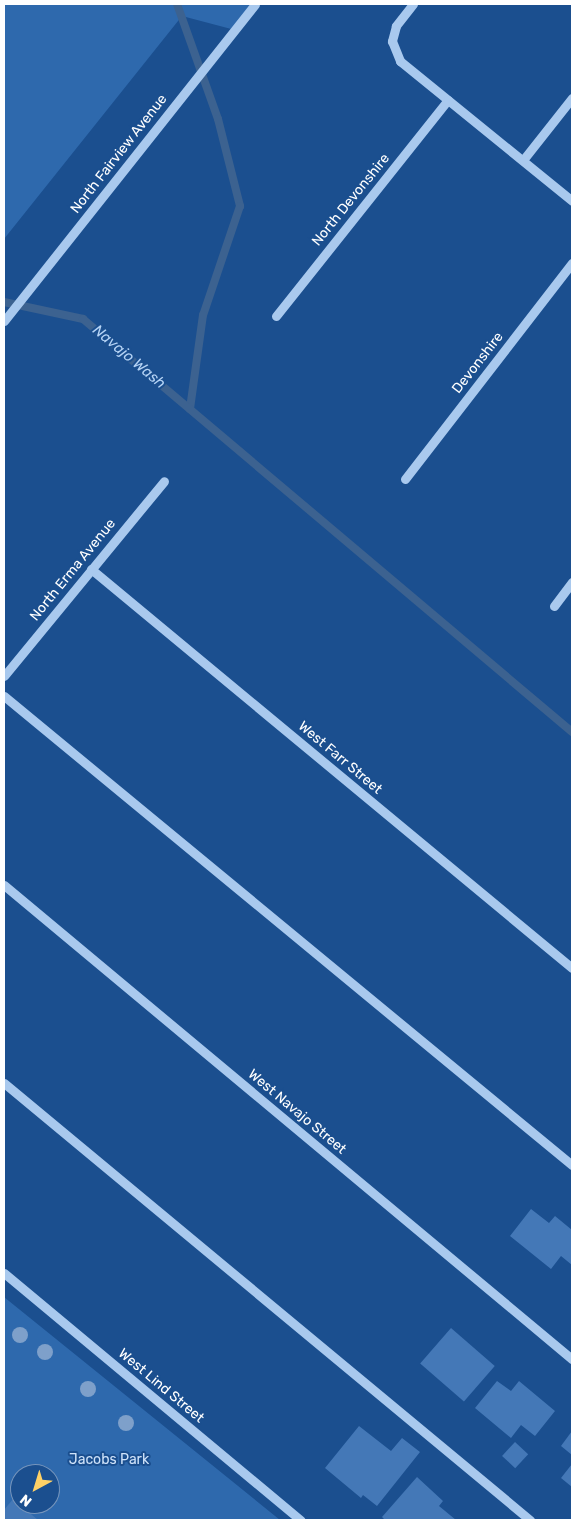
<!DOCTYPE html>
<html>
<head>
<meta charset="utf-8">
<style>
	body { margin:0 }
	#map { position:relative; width:576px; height:1524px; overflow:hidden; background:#1b4f8f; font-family:Rubik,sans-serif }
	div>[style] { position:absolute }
	.green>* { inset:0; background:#2e69ad }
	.stream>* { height:8px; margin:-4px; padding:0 4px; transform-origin:4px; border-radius:4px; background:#3c6290 }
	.building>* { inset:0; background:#4478b7; transform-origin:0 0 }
	.minor>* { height:9px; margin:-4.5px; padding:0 4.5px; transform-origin:4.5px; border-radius:4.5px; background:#a9c9ee }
	.trees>* { width:16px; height:16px; margin:-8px; border-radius:50%; background:#7ea0ca }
	span { translate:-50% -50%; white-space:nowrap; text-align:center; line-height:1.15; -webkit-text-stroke:4px #1b4f8f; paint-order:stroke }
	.street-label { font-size:14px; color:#fff }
	.park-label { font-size:14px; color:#cfe3fa }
	.water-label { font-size:15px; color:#b5d3f5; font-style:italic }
	.frame { position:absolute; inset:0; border:5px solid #fff; pointer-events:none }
	.north { position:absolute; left:10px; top:1464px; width:50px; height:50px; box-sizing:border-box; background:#1b4f8f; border:1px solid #7695bc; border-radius:50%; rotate:219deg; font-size:14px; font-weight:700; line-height:20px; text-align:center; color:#fff }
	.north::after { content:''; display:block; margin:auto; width:18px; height:22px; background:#ffd166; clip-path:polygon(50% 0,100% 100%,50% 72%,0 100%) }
</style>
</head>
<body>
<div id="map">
	<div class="green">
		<i style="clip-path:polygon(4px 4px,256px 4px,235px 30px,182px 16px,4px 239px)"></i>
		<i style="clip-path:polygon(evenodd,4px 1297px,280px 1520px,4px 1520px,4px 1297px,20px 1474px,50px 1474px,50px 1504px,20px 1504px,20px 1474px)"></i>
	</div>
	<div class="stream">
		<i style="left:177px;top:4px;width:122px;rotate:70.4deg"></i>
		<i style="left:218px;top:119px;width:90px;rotate:75.8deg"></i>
		<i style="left:240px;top:206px;width:115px;rotate:108.7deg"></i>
		<i style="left:203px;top:315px;width:95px;rotate:97.9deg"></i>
		<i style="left:4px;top:302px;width:81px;rotate:12.1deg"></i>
		<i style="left:83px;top:319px;width:640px;rotate:40.18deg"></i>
	</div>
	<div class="building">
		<i style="clip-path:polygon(531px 1209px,549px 1223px,555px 1216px,572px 1230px,572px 1265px,561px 1256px,551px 1269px,510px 1236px)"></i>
		<i style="left:451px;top:1328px;width:58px;height:47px;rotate:41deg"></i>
		<i style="clip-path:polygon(497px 1381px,511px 1391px,519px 1381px,555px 1411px,535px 1436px,521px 1425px,511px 1438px,475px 1408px)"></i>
		<i style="clip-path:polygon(359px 1426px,391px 1451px,402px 1438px,420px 1452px,377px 1506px,363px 1495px,361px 1498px,325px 1468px)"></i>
		<i style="clip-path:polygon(572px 1431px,572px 1455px,561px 1446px)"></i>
		<i style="left:515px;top:1442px;width:18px;height:19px;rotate:43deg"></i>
		<i style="clip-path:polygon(572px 1464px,572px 1487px,561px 1478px)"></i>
		<i style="clip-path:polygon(417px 1477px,443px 1501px,439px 1506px,456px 1520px,385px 1520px,382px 1517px)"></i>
		<i style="clip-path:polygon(13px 1499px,38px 1520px,4px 1520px,4px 1510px)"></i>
	</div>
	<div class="minor">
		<i style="left:413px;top:4px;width:28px;rotate:128deg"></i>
		<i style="left:396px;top:26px;width:16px;rotate:105deg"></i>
		<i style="left:392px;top:41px;width:22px;rotate:68deg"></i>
		<i style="left:400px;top:61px;width:222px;rotate:39.1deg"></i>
		<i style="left:523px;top:160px;width:79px;rotate:-51.7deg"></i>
		<i style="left:276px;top:316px;width:276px;rotate:-51.5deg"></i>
		<i style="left:4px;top:321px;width:404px;rotate:-51.6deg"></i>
		<i style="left:405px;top:479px;width:273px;rotate:-52.3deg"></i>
		<i style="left:91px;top:569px;width:625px;rotate:39.68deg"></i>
		<i style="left:554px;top:606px;width:30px;rotate:-53deg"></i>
		<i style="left:4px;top:676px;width:252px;rotate:-50.6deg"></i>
		<i style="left:4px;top:696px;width:737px;rotate:39.55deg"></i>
		<i style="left:4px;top:885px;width:740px;rotate:39.85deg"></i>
		<i style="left:4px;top:1083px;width:684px;rotate:39.72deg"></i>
		<i style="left:4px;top:1273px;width:386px;rotate:39.8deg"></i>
	</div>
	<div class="trees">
		<i style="left:20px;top:1335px"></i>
		<i style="left:45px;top:1352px"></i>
		<i style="left:88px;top:1389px"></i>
		<i style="left:126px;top:1423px"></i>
	</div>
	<div class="street-label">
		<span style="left:119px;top:154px;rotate:-52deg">North Fairview Avenue</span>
		<span style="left:351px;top:200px;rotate:-51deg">North Devonshire</span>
		<span style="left:478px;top:363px;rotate:-52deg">Devonshire</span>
		<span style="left:73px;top:570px;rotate:-51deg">North Erma Avenue</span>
		<span style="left:340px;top:758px;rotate:40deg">West Farr Street</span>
		<span style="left:297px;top:1112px;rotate:40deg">West Navajo Street</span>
		<span style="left:161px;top:1386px;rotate:40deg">West Lind Street</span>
	</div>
	<div class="park-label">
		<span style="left:109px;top:1460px">Jacobs Park</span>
	</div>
	<div class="water-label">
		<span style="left:129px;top:357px;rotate:40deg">Navajo Wash</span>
	</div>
	<div class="frame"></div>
	<div class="north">N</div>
</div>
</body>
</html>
